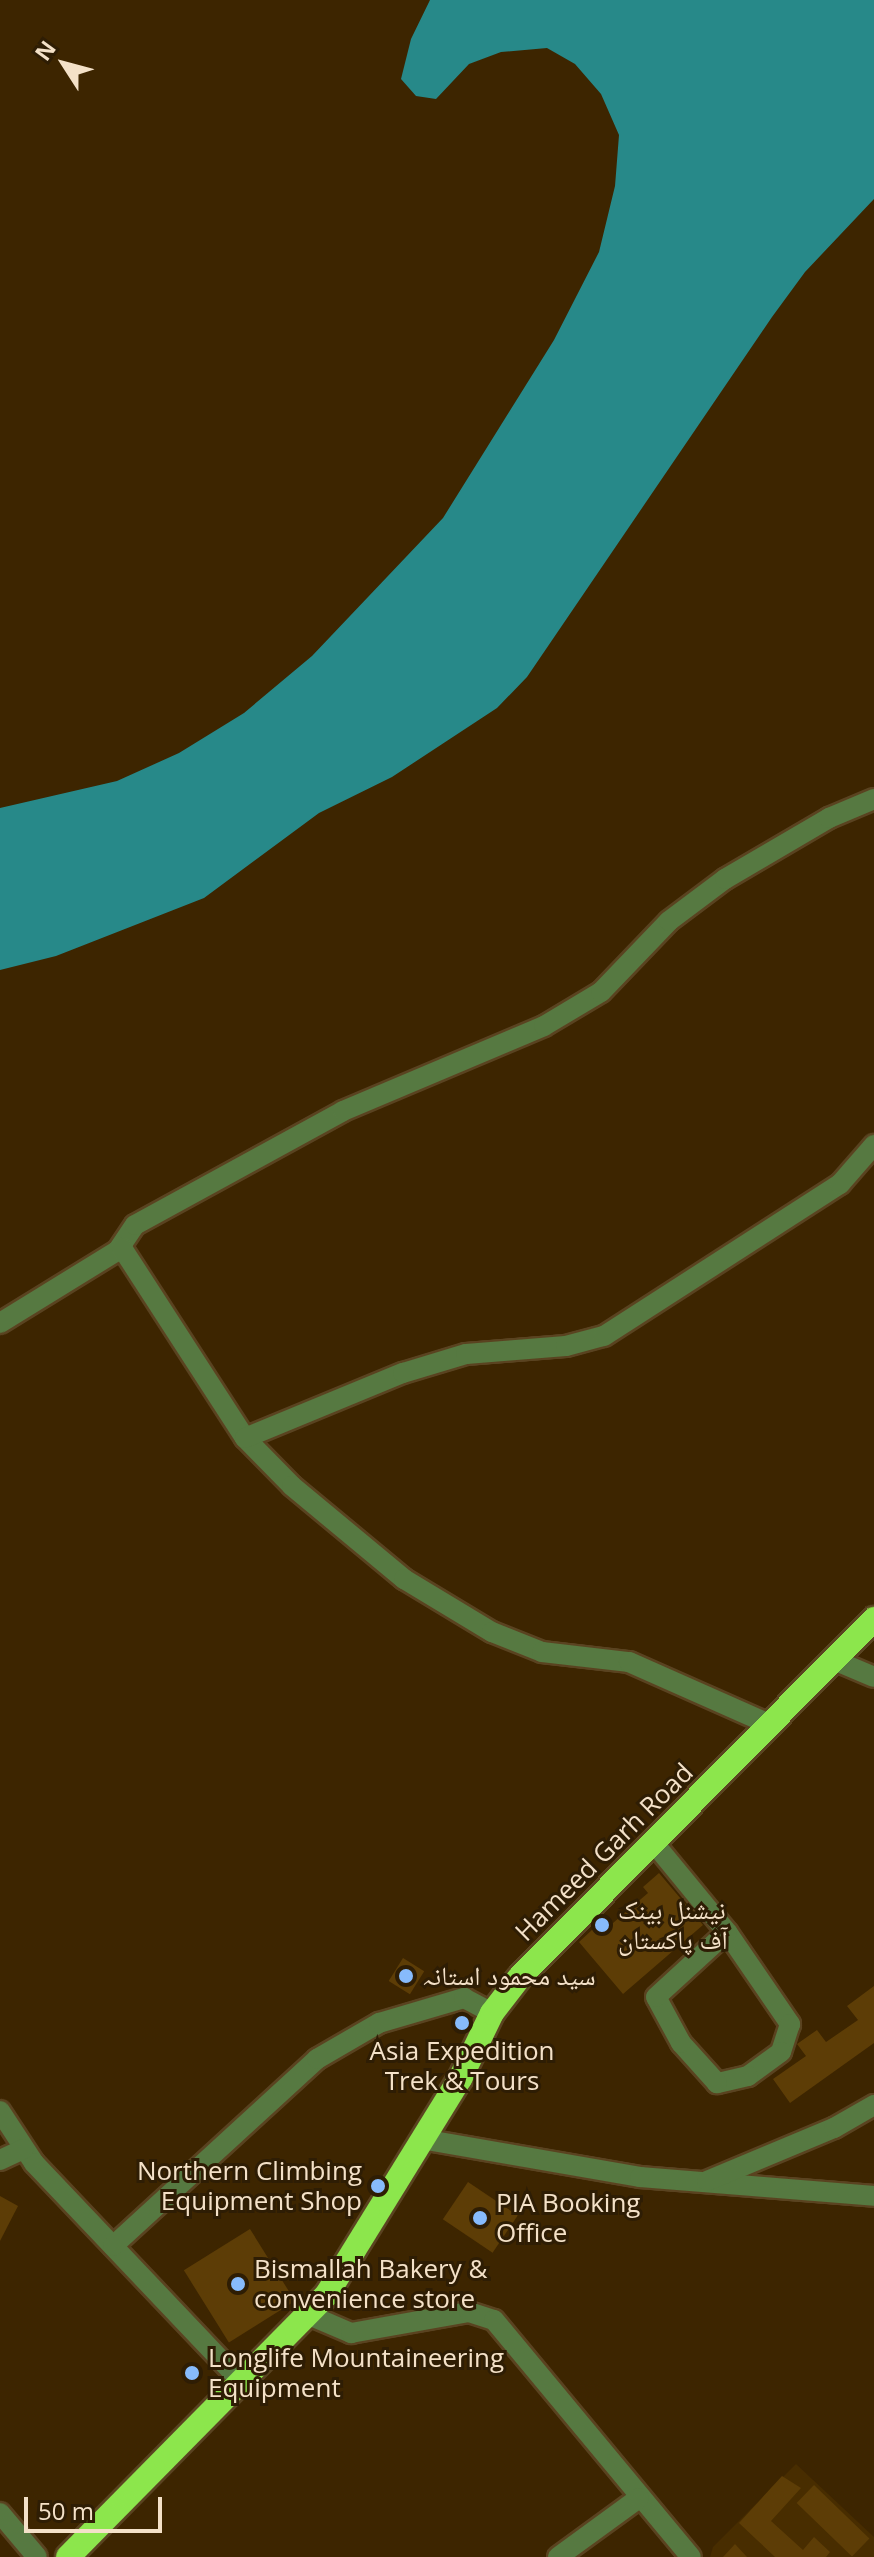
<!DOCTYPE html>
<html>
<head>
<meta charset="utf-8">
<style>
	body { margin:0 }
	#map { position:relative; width:874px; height:2557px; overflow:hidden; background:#3d2500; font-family:"Open Sans","Noto Naskh Arabic",sans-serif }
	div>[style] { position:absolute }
	.built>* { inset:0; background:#482d00 }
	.water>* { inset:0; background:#278989 }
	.building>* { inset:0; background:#5d3d06; transform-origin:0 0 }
	.roads { filter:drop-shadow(2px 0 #5a4320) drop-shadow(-2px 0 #5a4320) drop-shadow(0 2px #5a4320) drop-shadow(0 -2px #5a4320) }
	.minor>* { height:20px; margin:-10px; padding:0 10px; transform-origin:10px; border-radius:10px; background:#567941 }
	.highway>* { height:24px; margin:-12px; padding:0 12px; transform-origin:12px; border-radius:12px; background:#8ce64c }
	.dots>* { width:22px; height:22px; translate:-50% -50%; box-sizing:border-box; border:4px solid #2e1d04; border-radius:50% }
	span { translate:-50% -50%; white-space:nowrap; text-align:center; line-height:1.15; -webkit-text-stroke:6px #2e1d04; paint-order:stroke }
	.street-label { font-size:26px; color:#f4e1c8 }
	.poi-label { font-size:26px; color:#f4e1c8 }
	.left { translate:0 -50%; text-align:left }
	.right { translate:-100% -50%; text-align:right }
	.north { position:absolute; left:24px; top:24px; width:80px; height:80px; -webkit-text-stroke:6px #2e1d04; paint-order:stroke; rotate:306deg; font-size:22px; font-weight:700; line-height:32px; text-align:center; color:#f4e1c8 }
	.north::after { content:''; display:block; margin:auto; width:28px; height:36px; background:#f4e1c8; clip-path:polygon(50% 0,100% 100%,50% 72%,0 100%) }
	.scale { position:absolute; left:24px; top:2497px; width:138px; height:36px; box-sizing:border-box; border:4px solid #f4e1c8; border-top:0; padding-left:10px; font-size:24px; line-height:28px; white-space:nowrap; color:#f4e1c8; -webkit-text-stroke:6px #2e1d04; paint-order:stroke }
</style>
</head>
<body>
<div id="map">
	<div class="built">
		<i style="clip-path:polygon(796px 2464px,874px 2537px,874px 2557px,710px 2557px,713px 2547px)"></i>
	</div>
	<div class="water">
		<i style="clip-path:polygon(430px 0,874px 0,874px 199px,805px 272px,772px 317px,527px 677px,497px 708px,392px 777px,319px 813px,204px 898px,56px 956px,0 970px,0 808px,117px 781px,179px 753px,244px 713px,312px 656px,443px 518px,554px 340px,599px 252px,615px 186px,619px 135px,601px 94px,575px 64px,547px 48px,501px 52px,469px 64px,436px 99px,416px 96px,401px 79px,411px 39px)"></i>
	</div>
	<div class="building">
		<i style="clip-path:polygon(659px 1873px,703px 1925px,623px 1994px,579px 1942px,593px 1929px,599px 1935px,648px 1893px,643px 1887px)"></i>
		<i style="left:403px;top:1958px;width:25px;height:27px;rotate:32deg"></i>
		<i style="clip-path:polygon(874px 1986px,874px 2043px,790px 2103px,773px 2079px,806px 2056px,797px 2044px,817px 2030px,826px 2042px,858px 2020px,847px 2006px)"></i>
		<i style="left:468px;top:2182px;width:60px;height:45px;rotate:34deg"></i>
		<i style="clip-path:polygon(0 2196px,18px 2206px,0 2241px)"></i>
		<i style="left:250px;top:2229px;width:85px;height:78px;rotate:58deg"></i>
		<i style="clip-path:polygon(782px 2476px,801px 2488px,771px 2521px,803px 2550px,814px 2537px,830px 2552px,826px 2557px,775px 2557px,739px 2523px)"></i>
		<i style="left:814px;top:2485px;width:77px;height:25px;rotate:44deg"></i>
		<i style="clip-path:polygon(735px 2544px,747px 2557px,723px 2557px)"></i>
	</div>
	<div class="roads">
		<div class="minor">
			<i style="left:118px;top:1250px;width:30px;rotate:-56deg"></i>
			<i style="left:135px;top:1225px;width:237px;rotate:-28.7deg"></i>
			<i style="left:343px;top:1111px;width:218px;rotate:-22.9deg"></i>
			<i style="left:544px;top:1026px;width:66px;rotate:-30.8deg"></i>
			<i style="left:601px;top:992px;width:98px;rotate:-46.2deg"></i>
			<i style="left:669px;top:921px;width:70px;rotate:-36.9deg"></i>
			<i style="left:725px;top:879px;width:121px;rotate:-30.4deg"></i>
			<i style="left:829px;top:818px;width:49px;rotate:-22.9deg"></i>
			<i style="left:0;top:1323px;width:143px;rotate:-31.6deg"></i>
			<i style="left:122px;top:1248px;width:226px;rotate:57.1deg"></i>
			<i style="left:245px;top:1438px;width:67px;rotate:45.6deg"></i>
			<i style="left:292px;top:1486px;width:146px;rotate:39.7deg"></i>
			<i style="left:404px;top:1579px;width:103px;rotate:31.1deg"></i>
			<i style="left:492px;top:1632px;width:54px;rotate:21.8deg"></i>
			<i style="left:542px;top:1652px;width:88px;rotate:6.6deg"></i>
			<i style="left:629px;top:1662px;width:153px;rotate:23.9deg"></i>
			<i style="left:245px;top:1438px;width:171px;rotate:-22.4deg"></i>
			<i style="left:403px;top:1373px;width:66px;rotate:-16.8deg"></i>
			<i style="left:466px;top:1354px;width:100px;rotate:-4.6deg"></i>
			<i style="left:566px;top:1346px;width:39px;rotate:-15deg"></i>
			<i style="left:604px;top:1336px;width:281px;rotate:-32.8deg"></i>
			<i style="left:840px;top:1184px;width:52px;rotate:-48.9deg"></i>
			<i style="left:834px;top:1660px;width:43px;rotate:23deg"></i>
			<i style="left:653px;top:1842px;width:117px;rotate:50.6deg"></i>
			<i style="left:727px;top:1932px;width:112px;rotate:55.6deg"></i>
			<i style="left:790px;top:2024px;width:29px;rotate:108deg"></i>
			<i style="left:781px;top:2052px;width:41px;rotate:144deg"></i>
			<i style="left:748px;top:2076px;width:32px;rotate:167deg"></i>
			<i style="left:717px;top:2083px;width:54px;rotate:-132deg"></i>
			<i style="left:681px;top:2043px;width:52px;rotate:-118.5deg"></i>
			<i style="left:656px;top:1997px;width:96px;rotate:-42.5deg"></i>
			<i style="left:0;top:2111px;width:62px;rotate:56.8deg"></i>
			<i style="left:34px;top:2163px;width:302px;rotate:46.5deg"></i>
			<i style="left:422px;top:2139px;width:221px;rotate:9.9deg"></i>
			<i style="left:640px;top:2177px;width:235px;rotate:4.6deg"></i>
			<i style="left:0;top:2160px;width:26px;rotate:-25deg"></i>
			<i style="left:707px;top:2181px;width:138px;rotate:-22.7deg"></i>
			<i style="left:834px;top:2128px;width:46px;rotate:-29.9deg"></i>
			<i style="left:113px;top:2246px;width:277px;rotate:-42.5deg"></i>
			<i style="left:317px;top:2059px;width:72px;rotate:-30.1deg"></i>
			<i style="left:379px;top:2023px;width:89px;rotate:-16.4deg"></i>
			<i style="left:464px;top:1998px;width:32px;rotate:28deg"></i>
			<i style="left:309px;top:2315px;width:46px;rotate:23.2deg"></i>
			<i style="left:351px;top:2333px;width:120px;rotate:-10.1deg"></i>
			<i style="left:469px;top:2312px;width:26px;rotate:18deg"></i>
			<i style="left:494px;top:2320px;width:308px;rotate:50.3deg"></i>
			<i style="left:0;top:2513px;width:57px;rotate:49.9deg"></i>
			<i style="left:558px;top:2557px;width:100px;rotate:-36.1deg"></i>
		</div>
		<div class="highway">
			<i style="left:68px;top:2557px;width:369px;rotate:-45.4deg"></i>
			<i style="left:327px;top:2294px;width:253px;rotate:-58.3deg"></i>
			<i style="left:460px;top:2079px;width:73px;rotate:-64.1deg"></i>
			<i style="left:492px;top:2013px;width:44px;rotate:-52.4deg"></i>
			<i style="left:519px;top:1978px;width:505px;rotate:-45.32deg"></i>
		</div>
	</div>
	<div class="dots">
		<i style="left:602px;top:1925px;background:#87bbfc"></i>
		<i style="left:406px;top:1976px;background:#87bbfc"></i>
		<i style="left:462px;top:2023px;background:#87bbfc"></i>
		<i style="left:378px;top:2186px;background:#87bbfc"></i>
		<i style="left:480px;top:2218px;background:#87bbfc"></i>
		<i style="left:238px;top:2284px;background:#87bbfc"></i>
		<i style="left:192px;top:2373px;background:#87bbfc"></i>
	</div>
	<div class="street-label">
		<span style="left:604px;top:1852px;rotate:-45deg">Hameed Garh Road</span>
	</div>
	<div class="poi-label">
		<span class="left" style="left:618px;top:1925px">نیشنل بینک<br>آف پاکستان</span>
		<span class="left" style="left:422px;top:1976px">سید محمود استانہ</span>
		<span style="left:462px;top:2066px">Asia Expedition<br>Trek &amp; Tours</span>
		<span class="right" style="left:362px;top:2186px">Northern Climbing<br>Equipment Shop</span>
		<span class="left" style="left:496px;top:2218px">PIA Booking<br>Office</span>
		<span class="left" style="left:254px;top:2284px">Bismallah Bakery &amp;<br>convenience store</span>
		<span class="left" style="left:208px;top:2373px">Longlife Mountaineering<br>Equipment</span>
	</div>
	<div class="north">N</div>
	<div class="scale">50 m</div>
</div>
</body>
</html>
